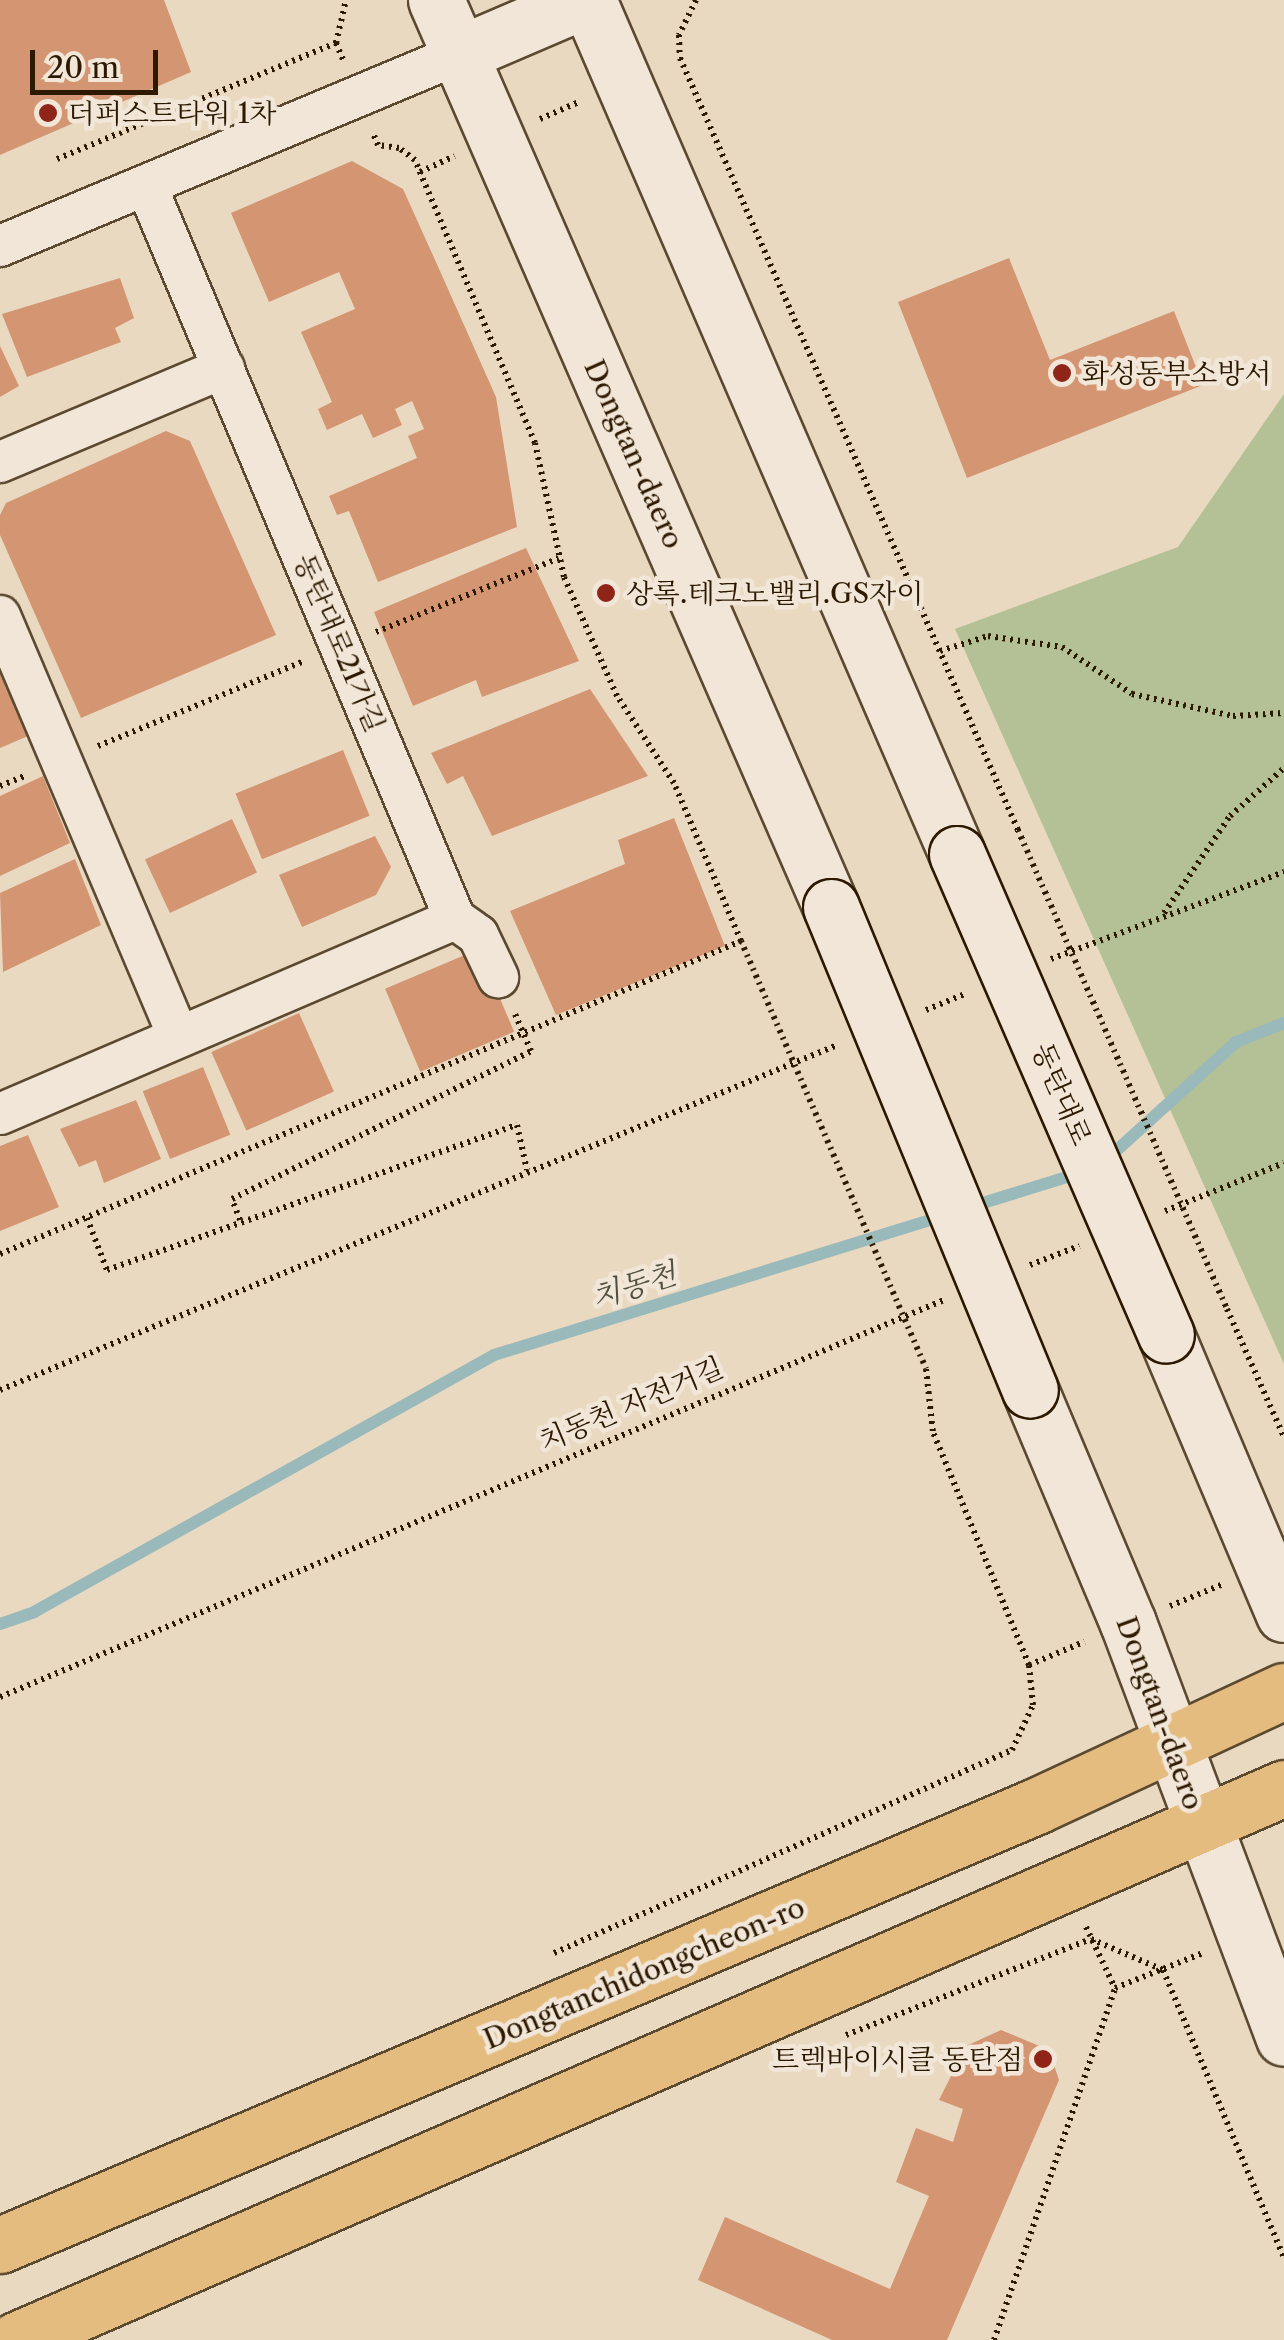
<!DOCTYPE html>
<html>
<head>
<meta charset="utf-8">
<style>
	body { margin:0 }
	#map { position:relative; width:1284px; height:2340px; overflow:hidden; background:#e9d9c1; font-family:"Libre Caslon Text","Noto Serif KR",serif }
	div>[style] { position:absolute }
	.green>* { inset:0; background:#b4c095 }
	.stream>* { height:12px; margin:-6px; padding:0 6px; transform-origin:6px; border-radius:6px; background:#99b9ba }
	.building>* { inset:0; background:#d49672; transform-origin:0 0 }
	.path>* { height:6px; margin-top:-3px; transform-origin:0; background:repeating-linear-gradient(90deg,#2c1900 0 2.5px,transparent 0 7.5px) }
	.roads { filter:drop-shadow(2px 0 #5b4930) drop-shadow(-2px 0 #5b4930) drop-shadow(0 2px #5b4930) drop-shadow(0 -2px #5b4930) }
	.street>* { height:40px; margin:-20px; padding:0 20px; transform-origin:20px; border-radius:20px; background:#f1e6d7 }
	.secondary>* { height:55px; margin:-27.5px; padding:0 27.5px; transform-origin:27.5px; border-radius:27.5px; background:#f1e6d7 }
	.primary>* { height:55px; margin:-27.5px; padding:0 27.5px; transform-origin:27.5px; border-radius:27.5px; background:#e4bc80 }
	.path-bridge>* { height:6px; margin-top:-3px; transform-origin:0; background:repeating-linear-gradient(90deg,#2c1900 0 2.5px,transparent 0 7.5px) }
	.bridges { filter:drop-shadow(2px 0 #2c1900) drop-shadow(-2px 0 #2c1900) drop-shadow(0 2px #2c1900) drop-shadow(0 -2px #2c1900) }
	.secondary-bridge>* { height:55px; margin:-27.5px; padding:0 27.5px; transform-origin:27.5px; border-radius:27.5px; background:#f1e6d7 }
	.dots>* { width:28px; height:28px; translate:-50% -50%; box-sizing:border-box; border:5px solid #f1e6d7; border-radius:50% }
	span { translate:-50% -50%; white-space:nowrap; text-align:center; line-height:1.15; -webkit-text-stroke:9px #f1e6d7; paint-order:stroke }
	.poi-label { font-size:28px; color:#2c1900 }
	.left { translate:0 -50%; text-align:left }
	.right { translate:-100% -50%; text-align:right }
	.street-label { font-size:28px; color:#2c1900 }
	.water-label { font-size:30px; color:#525141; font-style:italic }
	.scale { position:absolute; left:30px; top:50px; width:128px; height:45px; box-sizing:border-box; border:5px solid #2c1900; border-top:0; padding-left:12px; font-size:30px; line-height:35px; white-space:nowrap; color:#2c1900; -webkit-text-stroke:8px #f1e6d7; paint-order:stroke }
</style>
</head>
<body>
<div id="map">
	<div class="green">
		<i style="clip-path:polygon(1284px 394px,1284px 1364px,955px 629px,1178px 547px)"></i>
	</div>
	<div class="stream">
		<i style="left:1106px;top:1160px;width:176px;rotate:-42.2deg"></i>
		<i style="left:1236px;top:1042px;width:52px;rotate:-21.6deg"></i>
		<i style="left:970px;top:1207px;width:115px;rotate:-17.2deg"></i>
		<i style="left:0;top:1624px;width:36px;rotate:-19deg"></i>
		<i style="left:34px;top:1612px;width:527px;rotate:-29.19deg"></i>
		<i style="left:494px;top:1355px;width:473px;rotate:-17.2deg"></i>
	</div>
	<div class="building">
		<i style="clip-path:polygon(0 0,164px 0,191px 72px,0 155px)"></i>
		<i style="clip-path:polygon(352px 161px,403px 189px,440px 271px,496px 397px,517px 527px,378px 582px,349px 511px,337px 515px,329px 496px,417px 458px,408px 436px,424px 429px,412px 401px,395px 409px,402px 425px,373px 438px,362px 414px,327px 430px,318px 409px,332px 402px,301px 332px,355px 309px,339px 272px,269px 302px,231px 213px)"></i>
		<i style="clip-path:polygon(1009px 258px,1050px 360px,1174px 311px,1203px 385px,967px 478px,898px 302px)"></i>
		<i style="clip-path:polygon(120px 278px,134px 318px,115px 328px,121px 342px,27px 377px,2px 314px)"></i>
		<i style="clip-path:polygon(0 346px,19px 386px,0 397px)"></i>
		<i style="clip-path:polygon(166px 431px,190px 441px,276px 635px,81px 718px,0 535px,0 515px,6px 503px)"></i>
		<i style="clip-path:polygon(526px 548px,579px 661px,482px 697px,476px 680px,413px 706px,374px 612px)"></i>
		<i style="clip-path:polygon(4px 672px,28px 736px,0 748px,0 674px)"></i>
		<i style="clip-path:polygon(590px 689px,648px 776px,492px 836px,463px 776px,447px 784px,431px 753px)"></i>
		<i style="left:343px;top:750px;width:71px;height:116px;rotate:68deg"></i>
		<i style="clip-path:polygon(43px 776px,70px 843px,0 876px,0 796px)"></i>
		<i style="clip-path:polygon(674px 818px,725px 946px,556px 1015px,510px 911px,625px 864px,618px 840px)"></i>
		<i style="left:232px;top:819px;width:59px;height:96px;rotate:65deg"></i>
		<i style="clip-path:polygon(375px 836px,391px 867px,376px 895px,302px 927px,279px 875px)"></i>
		<i style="clip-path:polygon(75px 859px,101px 925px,3px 972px,0 893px)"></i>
		<i style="left:479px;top:949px;width:90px;height:102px;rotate:67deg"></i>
		<i style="left:299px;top:1013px;width:86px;height:96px;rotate:66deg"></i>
		<i style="left:203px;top:1067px;width:73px;height:65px;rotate:68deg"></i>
		<i style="clip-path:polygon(136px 1100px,161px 1159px,104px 1183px,96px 1160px,79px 1167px,60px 1129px)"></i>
		<i style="clip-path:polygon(28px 1135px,59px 1207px,0 1231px,0 1146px)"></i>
		<i style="clip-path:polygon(1001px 2030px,1049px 2050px,1059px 2080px,947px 2340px,832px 2340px,698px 2280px,725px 2217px,890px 2289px,929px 2196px,896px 2182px,916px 2128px,953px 2142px,963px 2109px,939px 2100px,966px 2046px)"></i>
	</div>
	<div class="path">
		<i style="left:696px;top:0;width:39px;rotate:116deg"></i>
		<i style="left:679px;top:35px;width:23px;rotate:88deg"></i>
		<i style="left:680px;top:58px;width:843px;rotate:66.36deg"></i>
		<i style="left:336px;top:43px;width:21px;rotate:67deg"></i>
		<i style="left:540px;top:119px;width:43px;rotate:-23.6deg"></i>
		<i style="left:57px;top:159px;width:302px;rotate:-22.6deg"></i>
		<i style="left:336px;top:43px;width:44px;rotate:-76.9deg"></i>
		<i style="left:420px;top:172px;width:38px;rotate:-25deg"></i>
		<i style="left:376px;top:632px;width:197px;rotate:-22deg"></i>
		<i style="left:940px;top:651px;width:50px;rotate:-17.4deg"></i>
		<i style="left:988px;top:636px;width:75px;rotate:8.5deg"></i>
		<i style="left:1062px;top:647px;width:84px;rotate:33.9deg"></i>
		<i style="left:1132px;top:694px;width:103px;rotate:12.3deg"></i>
		<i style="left:1233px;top:716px;width:51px;rotate:-3.4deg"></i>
		<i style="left:98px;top:746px;width:223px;rotate:-22.4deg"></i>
		<i style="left:0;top:786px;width:29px;rotate:-22deg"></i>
		<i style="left:1164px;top:913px;width:117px;rotate:-55.8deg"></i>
		<i style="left:1230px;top:816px;width:72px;rotate:-41.6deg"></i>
		<i style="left:1051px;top:959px;width:249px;rotate:-20.5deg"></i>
		<i style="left:926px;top:1010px;width:42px;rotate:-22.3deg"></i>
		<i style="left:1165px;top:1211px;width:128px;rotate:-22deg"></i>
		<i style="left:87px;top:1218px;width:56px;rotate:69deg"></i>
		<i style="left:107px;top:1270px;width:435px;rotate:-19.5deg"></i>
		<i style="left:517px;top:1125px;width:46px;rotate:77.5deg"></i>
		<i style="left:240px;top:1220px;width:22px;rotate:-111deg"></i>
		<i style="left:232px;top:1199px;width:334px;rotate:-26.3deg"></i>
		<i style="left:531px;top:1051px;width:40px;rotate:-113.4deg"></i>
		<i style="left:0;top:1254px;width:804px;rotate:-22.9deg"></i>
		<i style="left:741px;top:941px;width:172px;rotate:-113deg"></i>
		<i style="left:674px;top:783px;width:104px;rotate:-123.2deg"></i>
		<i style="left:617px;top:696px;width:130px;rotate:-114deg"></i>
		<i style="left:564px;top:577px;width:137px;rotate:-102.2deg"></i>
		<i style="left:535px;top:443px;width:307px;rotate:-113deg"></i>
		<i style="left:415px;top:160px;width:20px;rotate:-143deg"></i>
		<i style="left:399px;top:148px;width:21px;rotate:-172deg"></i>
		<i style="left:378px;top:145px;width:13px;rotate:-113deg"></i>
		<i style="left:1030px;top:1265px;width:53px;rotate:-21.2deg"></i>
		<i style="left:1227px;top:1309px;width:140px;rotate:66deg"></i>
		<i style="left:0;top:1390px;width:903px;rotate:-22.39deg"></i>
		<i style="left:1170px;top:1606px;width:57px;rotate:-22.5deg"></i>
		<i style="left:1029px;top:1665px;width:60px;rotate:-22.7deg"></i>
		<i style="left:0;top:1697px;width:1024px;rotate:-22.81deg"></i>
		<i style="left:1086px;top:1927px;width:68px;rotate:64.6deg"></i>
		<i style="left:1115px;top:1988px;width:95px;rotate:-21.7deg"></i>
		<i style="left:554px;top:1953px;width:501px;rotate:-23.9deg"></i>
		<i style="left:1012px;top:1750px;width:50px;rotate:-65deg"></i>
		<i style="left:1033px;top:1705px;width:40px;rotate:-95.7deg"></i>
		<i style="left:1029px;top:1665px;width:252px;rotate:-112.4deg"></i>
		<i style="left:846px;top:2035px;width:263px;rotate:-21.4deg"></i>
		<i style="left:1091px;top:1939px;width:78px;rotate:23.3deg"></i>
		<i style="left:1163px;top:1970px;width:312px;rotate:67.2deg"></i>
		<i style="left:994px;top:2340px;width:372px;rotate:-71deg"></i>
	</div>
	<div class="roads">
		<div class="street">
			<i style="left:146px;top:185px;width:796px;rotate:67.17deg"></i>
			<i style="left:0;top:246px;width:498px;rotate:-22.7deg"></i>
			<i style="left:0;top:462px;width:243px;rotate:-22.8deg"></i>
			<i style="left:0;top:616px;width:457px;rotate:67deg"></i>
			<i style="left:0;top:1114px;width:495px;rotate:-23.2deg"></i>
			<i style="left:455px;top:919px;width:28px;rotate:35deg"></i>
			<i style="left:478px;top:935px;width:47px;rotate:64.5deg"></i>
		</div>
		<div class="secondary">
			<i style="left:436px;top:0;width:989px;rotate:66.47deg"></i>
			<i style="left:588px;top:0;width:930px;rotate:66.63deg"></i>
			<i style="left:459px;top:54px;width:137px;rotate:-23.2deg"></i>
			<i style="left:1166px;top:1335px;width:303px;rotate:67.1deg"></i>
			<i style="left:1030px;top:1390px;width:253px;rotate:67.2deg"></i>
			<i style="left:1128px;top:1623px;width:443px;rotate:69.4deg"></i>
		</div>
		<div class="primary">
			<i style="left:0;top:2245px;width:1125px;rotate:-22.96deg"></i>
			<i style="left:1036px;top:1806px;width:273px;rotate:-24.9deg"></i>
			<i style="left:16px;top:2340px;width:1383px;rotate:-23.52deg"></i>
		</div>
	</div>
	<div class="path-bridge">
		<i style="left:1018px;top:830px;width:523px;rotate:66.43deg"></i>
		<i style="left:741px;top:941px;width:466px;rotate:66.6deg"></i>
		<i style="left:926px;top:1369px;width:63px;rotate:83.7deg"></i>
	</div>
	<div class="bridges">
		<div class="secondary-bridge">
			<i style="left:957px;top:854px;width:524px;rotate:66.51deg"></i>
			<i style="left:831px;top:907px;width:522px;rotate:67.61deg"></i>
		</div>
	</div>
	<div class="dots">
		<i style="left:48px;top:113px;background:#8f2418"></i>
		<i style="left:1062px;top:373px;background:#8f2418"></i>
		<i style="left:606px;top:593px;background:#8f2418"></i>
		<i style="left:1043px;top:2059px;background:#8f2418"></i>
	</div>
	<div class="poi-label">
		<span class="left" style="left:68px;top:113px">더퍼스트타워 1차</span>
		<span class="left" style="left:1082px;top:373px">화성동부소방서</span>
		<span class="left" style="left:626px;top:593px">상록.테크노밸리.GS자이</span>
		<span class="right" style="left:1023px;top:2059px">트렉바이시클 동탄점</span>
	</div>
	<div class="street-label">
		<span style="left:634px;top:454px;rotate:66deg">Dongtan-daero</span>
		<span style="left:340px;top:643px;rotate:67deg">동탄대로21가길</span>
		<span style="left:1062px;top:1094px;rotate:67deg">동탄대로</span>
		<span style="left:631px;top:1404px;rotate:-23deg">치동천 자전거길</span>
		<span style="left:1160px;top:1713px;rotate:70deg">Dongtan-daero</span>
		<span style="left:644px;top:1973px;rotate:-23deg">Dongtanchidongcheon-ro</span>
	</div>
	<div class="water-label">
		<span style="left:634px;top:1286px;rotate:-17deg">치동천</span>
	</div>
	<div class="scale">20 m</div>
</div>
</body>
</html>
